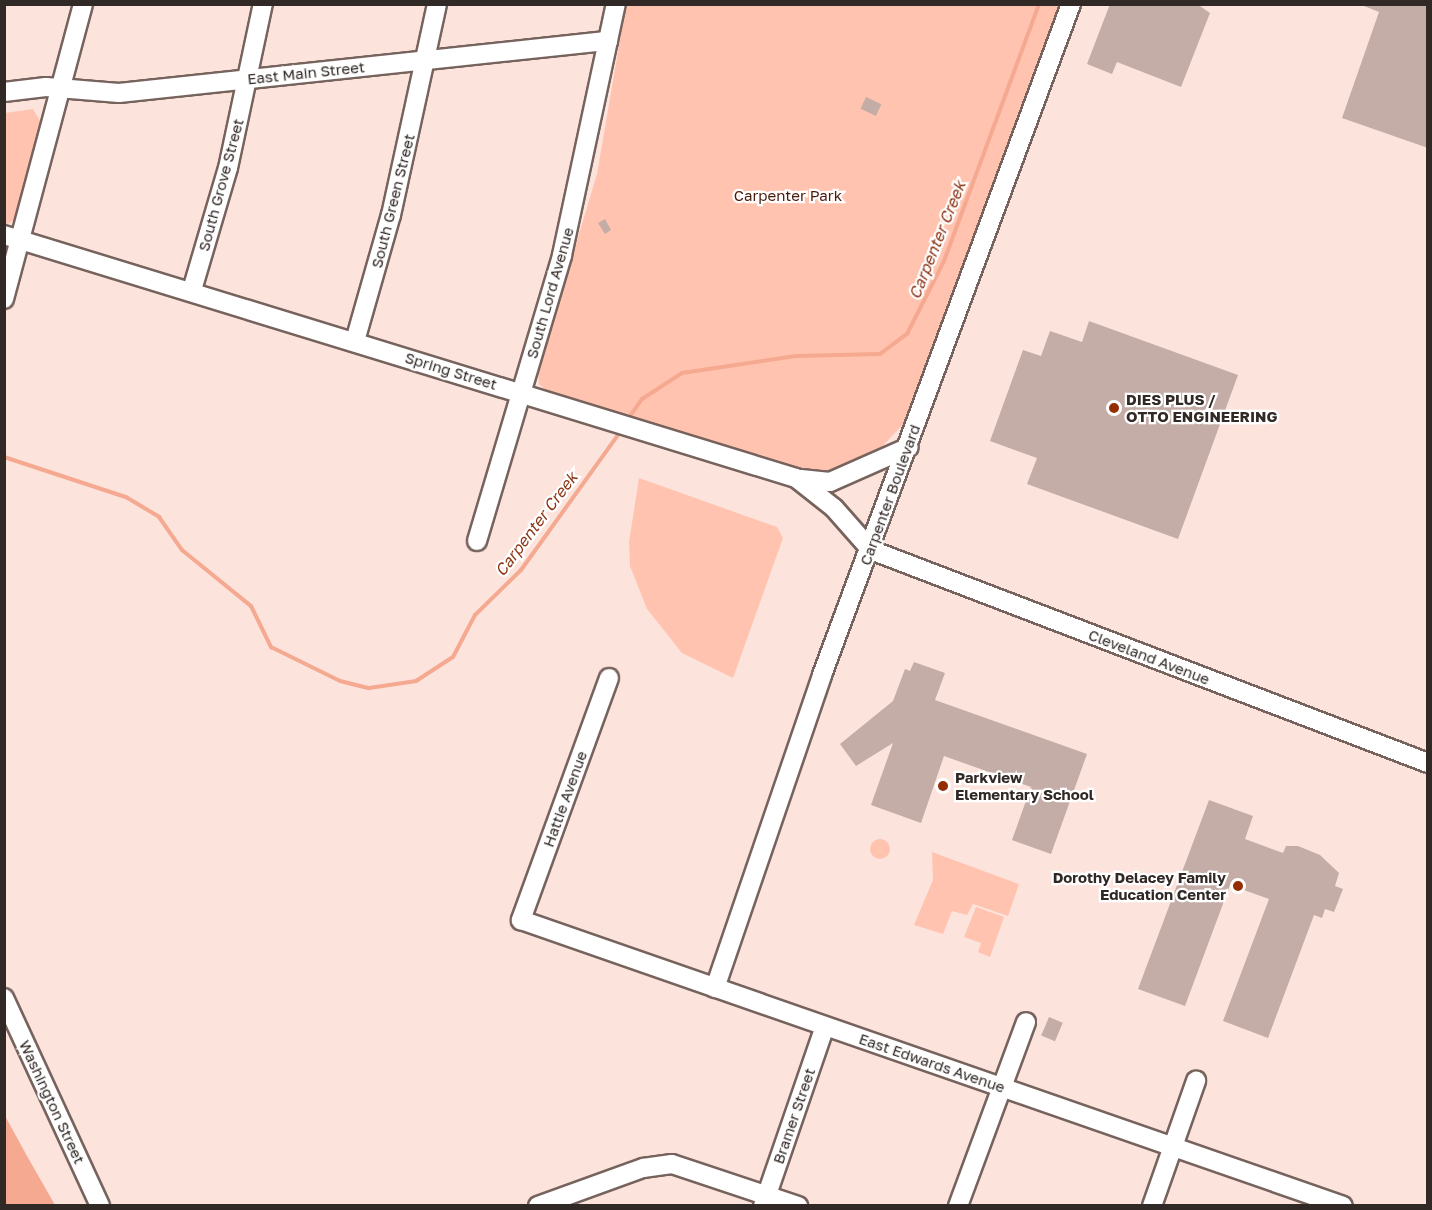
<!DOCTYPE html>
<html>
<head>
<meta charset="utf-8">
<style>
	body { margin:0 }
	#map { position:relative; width:1432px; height:1210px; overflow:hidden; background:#fce4dd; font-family:"Golos Text",sans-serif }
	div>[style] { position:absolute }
	.green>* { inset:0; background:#ffc3af }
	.round { border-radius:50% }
	.water>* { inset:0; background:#f5a990 }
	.stream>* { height:4px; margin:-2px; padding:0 2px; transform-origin:2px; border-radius:2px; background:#f5a990 }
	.building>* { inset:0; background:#c3ada6; transform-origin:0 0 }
	.roads { filter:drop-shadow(2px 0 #77635d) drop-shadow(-2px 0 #77635d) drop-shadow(0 2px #77635d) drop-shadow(0 -2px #77635d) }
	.minor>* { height:18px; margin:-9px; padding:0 9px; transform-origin:9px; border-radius:9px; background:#fff }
	.dots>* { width:16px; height:16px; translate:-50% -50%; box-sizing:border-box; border:3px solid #fff; border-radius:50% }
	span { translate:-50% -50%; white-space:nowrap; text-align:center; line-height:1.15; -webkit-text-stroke:4.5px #fff; paint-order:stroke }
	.street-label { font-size:15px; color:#312926 }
	.park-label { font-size:15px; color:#491b0a }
	.poi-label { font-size:15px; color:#312926; font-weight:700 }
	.left { translate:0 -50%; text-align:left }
	.right { translate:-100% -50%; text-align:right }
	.water-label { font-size:16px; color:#8c3515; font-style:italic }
	.frame { position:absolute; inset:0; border:6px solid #312926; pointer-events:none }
</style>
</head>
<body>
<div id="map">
	<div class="green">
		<i style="clip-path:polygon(626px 5px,1062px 5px,909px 418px,874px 455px,834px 470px,798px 470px,548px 392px,539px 384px,538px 371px,597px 174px)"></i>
		<i style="clip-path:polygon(33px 109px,43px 126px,18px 218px,6px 225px,5px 113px)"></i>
		<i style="clip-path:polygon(639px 478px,777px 527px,783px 538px,733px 678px,682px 653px,647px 609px,630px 566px,629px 542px)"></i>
		<i class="round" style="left:870px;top:839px;width:20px;height:20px"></i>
		<i style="clip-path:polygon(932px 852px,1019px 884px,1008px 916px,973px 904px,967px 915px,952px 911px,943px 934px,914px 925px,933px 880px)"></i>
		<i style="clip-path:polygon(976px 907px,1004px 917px,990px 957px,978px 952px,981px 943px,964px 937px)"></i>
	</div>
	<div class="water">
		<i style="clip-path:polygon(4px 1114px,27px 1156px,55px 1205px,5px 1205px)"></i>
	</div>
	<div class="stream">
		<i style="left:630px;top:416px;width:21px;rotate:-55deg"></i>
		<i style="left:642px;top:399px;width:48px;rotate:-33deg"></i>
		<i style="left:682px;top:373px;width:115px;rotate:-8.5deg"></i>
		<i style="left:796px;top:356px;width:84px;rotate:-1.4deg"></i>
		<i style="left:880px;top:354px;width:34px;rotate:-37deg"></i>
		<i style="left:907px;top:334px;width:82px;rotate:-63.1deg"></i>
		<i style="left:944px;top:261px;width:274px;rotate:-69.7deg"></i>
		<i style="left:4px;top:457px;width:128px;rotate:18.2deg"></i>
		<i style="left:126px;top:497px;width:39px;rotate:31deg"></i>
		<i style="left:159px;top:517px;width:40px;rotate:55.1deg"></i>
		<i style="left:182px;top:550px;width:89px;rotate:39.1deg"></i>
		<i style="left:251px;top:606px;width:46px;rotate:64deg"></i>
		<i style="left:271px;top:647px;width:77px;rotate:26.2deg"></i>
		<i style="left:340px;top:681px;width:30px;rotate:14deg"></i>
		<i style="left:369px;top:688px;width:48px;rotate:-8.5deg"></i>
		<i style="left:416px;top:681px;width:44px;rotate:-33deg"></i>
		<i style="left:453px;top:657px;width:47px;rotate:-62.4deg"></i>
		<i style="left:475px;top:615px;width:64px;rotate:-44.4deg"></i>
		<i style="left:521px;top:570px;width:170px;rotate:-54.3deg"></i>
	</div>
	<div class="building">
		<i style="clip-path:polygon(1110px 4px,1197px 4px,1210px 13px,1181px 87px,1117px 62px,1112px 74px,1087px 64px)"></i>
		<i style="clip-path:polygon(1359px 4px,1428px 4px,1428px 148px,1342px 118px,1379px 12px)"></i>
		<i style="left:866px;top:97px;width:17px;height:13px;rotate:25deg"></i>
		<i style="clip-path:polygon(605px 219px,611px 230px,605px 234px,598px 223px)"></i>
		<i style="clip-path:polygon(1089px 321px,1238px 375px,1178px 539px,1027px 484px,1037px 458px,990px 441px,1023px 350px,1041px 356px,1050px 331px,1082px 342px)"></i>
		<i style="clip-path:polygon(914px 662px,945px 673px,935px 700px,1087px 754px,1051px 854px,1012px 840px,1031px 787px,944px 756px,921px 823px,871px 805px,893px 743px,856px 766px,840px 744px,893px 701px,905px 669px,910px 671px)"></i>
		<i style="clip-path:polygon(1209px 800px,1253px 816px,1245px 839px,1283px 853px,1286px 846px,1298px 846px,1320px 855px,1339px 873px,1335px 886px,1343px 889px,1334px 912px,1325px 909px,1322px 918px,1314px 915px,1268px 1038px,1223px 1021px,1269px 899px,1230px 885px,1185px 1006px,1138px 989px)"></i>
		<i style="left:1049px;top:1017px;width:15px;height:20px;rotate:23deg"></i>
	</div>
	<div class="roads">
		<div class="minor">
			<i style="left:4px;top:92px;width:42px;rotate:-6.8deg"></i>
			<i style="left:46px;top:87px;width:73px;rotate:4.7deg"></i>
			<i style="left:119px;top:93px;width:492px;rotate:-6.1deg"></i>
			<i style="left:4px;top:235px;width:828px;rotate:17.06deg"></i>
			<i style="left:796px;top:478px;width:48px;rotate:38.3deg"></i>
			<i style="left:834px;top:508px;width:56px;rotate:48.6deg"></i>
			<i style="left:871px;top:550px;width:596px;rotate:20.93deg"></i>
			<i style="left:192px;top:290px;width:127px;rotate:-73.6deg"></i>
			<i style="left:228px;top:168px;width:168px;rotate:-78deg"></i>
			<i style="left:4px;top:299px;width:305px;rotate:-75deg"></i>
			<i style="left:355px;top:341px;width:131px;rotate:-74.1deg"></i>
			<i style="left:391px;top:215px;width:216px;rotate:-77.7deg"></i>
			<i style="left:801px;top:479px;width:29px;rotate:6deg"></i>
			<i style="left:830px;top:482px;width:86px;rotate:-23.9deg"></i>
			<i style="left:477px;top:541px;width:298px;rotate:-73.4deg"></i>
			<i style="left:562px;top:255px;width:257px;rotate:-77.9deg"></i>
			<i style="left:609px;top:678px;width:258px;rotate:110deg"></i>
			<i style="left:521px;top:920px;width:870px;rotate:19.18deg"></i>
			<i style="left:715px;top:988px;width:331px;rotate:-71.1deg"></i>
			<i style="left:822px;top:675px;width:716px;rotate:-69.64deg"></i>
			<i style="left:4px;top:998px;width:229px;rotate:65.2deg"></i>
			<i style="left:538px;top:1206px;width:112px;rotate:-19.9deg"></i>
			<i style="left:643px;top:1168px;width:29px;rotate:-8deg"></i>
			<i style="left:672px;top:1164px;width:133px;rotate:18.4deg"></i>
			<i style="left:763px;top:1206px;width:190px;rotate:-71deg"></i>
			<i style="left:958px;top:1206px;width:196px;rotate:-69.7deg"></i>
			<i style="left:1152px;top:1206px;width:133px;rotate:-70.6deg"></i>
		</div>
	</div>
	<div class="dots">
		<i style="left:1114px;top:408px;background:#942e00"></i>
		<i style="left:943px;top:786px;background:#942e00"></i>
		<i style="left:1238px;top:886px;background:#942e00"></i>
	</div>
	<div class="street-label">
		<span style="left:306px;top:73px;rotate:-6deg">East Main Street</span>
		<span style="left:221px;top:185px;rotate:-75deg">South Grove Street</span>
		<span style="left:393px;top:201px;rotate:-76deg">South Green Street</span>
		<span style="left:550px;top:293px;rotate:-74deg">South Lord Avenue</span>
		<span style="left:451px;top:371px;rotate:17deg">Spring Street</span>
		<span style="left:890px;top:495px;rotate:-70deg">Carpenter Boulevard</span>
		<span style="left:1149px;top:657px;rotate:21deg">Cleveland Avenue</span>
		<span style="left:565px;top:799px;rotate:-70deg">Hattie Avenue</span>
		<span style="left:932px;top:1063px;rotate:19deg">East Edwards Avenue</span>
		<span style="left:52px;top:1102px;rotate:65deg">Washington Street</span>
		<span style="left:794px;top:1116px;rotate:-71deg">Bramer Street</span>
	</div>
	<div class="park-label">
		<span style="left:788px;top:196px">Carpenter Park</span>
	</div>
	<div class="poi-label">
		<span class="left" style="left:1126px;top:408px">DIES PLUS /<br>OTTO ENGINEERING</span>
		<span class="left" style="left:955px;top:786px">Parkview<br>Elementary School</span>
		<span class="right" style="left:1226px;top:886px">Dorothy Delacey Family<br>Education Center</span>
	</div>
	<div class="water-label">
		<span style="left:937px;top:240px;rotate:-68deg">Carpenter Creek</span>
		<span style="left:536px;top:524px;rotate:-53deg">Carpenter Creek</span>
	</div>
	<div class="frame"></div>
</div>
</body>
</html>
